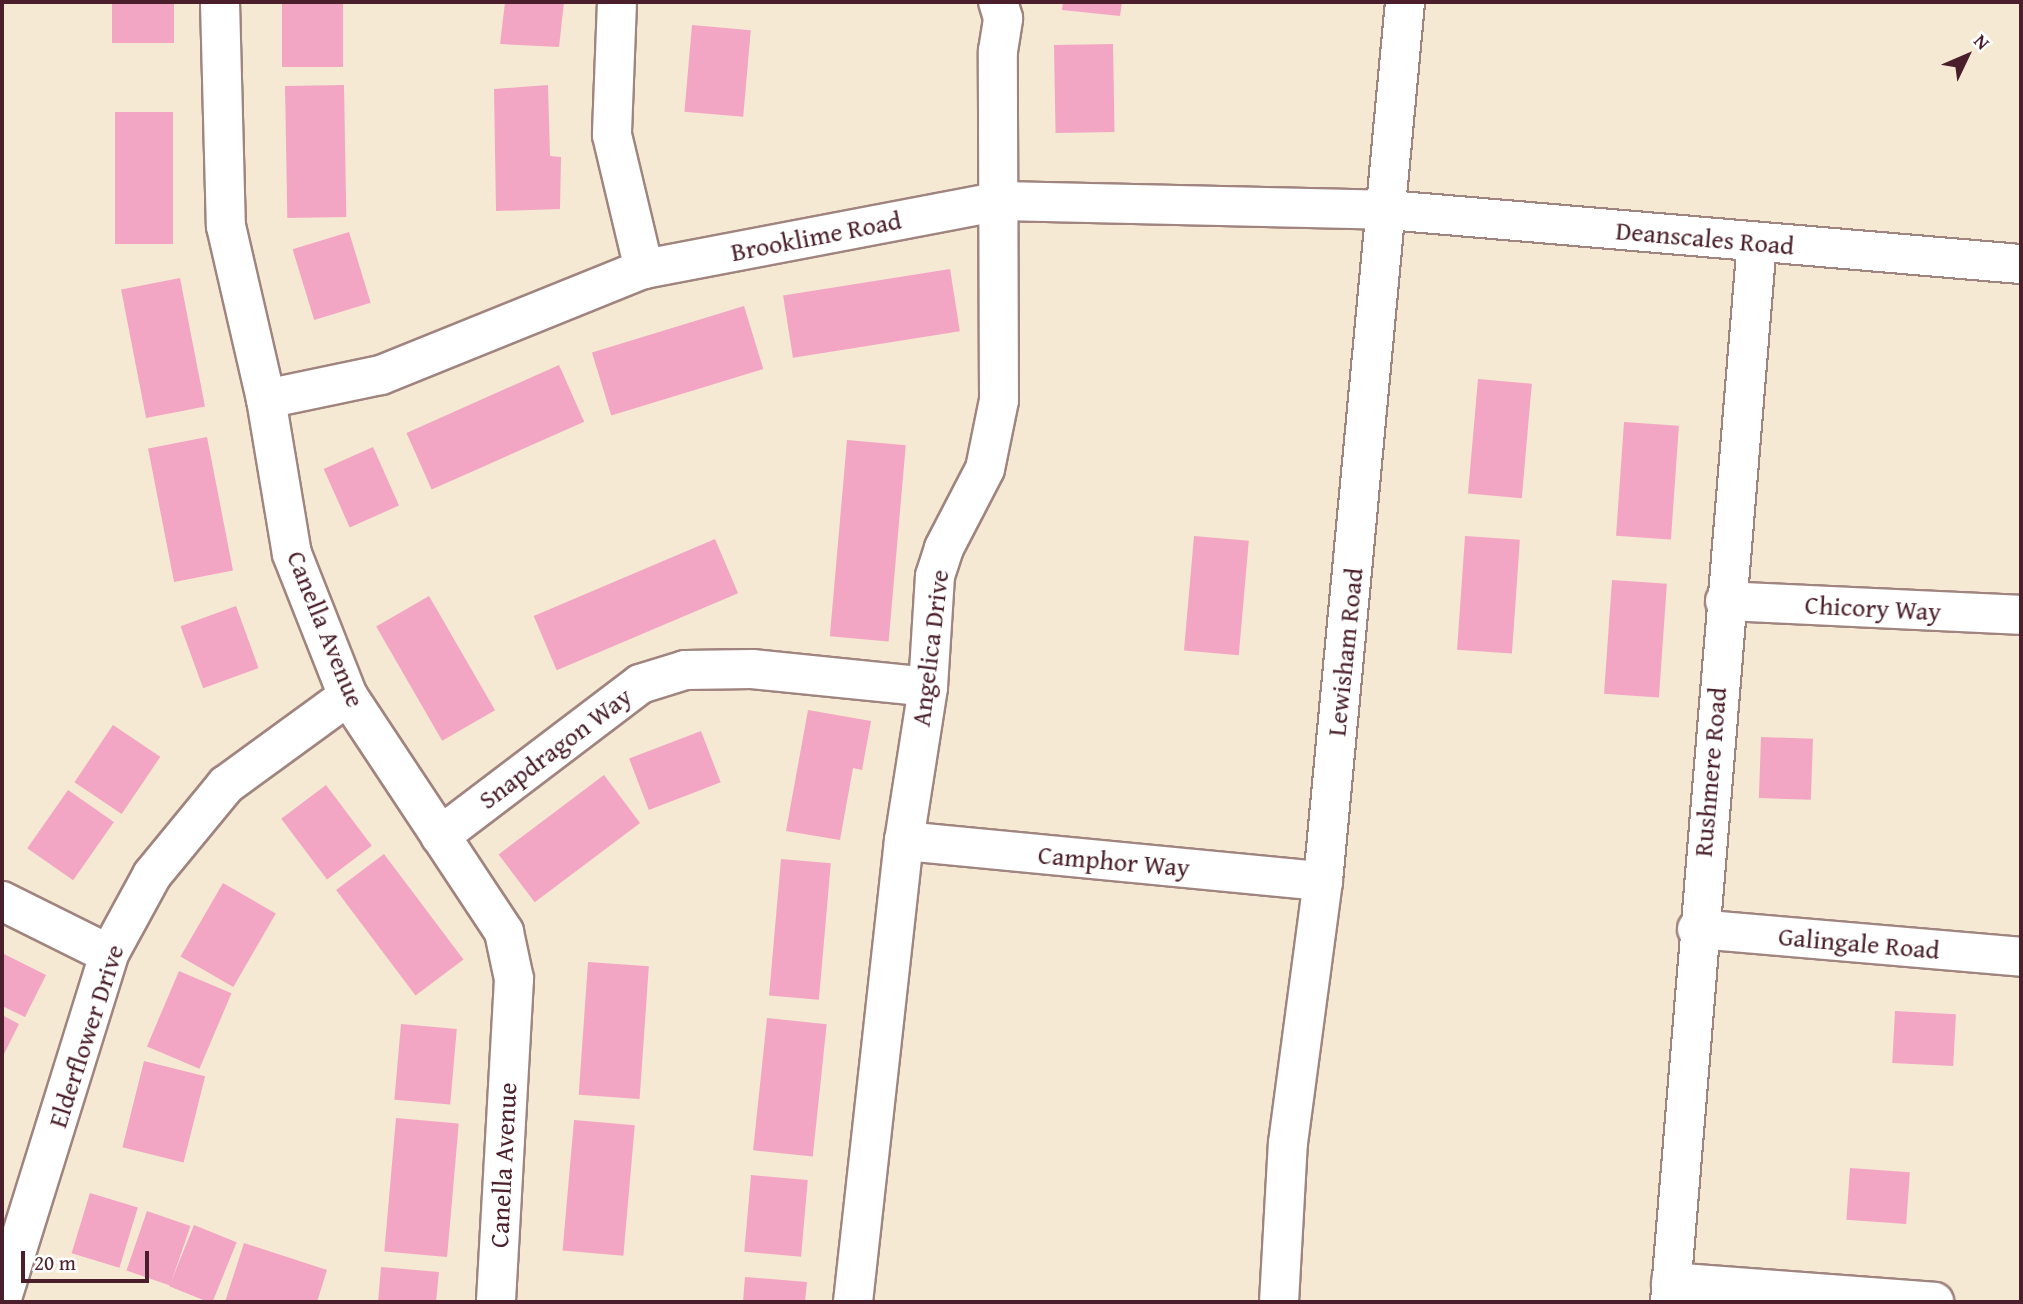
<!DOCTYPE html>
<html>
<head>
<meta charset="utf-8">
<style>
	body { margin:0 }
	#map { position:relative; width:2023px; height:1304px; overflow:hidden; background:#f5e9d3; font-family:"Gentium Book Plus",serif }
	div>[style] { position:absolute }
	.building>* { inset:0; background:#f2a6c4; transform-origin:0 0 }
	.roads { filter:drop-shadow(2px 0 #a0847f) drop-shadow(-2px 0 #a0847f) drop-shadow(0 2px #a0847f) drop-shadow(0 -2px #a0847f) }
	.minor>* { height:38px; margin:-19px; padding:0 19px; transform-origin:19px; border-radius:19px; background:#fff }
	span { translate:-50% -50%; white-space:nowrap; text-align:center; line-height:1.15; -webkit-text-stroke:5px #fff; paint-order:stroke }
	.street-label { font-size:26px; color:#4a1f2b }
	.frame { position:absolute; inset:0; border:4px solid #4a1f2b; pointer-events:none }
	.north { position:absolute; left:1932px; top:21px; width:70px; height:70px; -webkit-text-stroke:5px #fff; paint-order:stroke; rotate:46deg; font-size:19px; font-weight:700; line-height:28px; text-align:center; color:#4a1f2b }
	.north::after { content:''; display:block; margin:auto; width:24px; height:32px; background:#4a1f2b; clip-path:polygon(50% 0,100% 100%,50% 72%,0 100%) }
	.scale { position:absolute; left:21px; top:1251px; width:128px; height:32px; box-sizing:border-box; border:4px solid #4a1f2b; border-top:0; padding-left:9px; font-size:21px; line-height:24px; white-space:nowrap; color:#4a1f2b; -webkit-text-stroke:5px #fff; paint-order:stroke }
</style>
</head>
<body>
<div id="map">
	<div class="building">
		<i style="left:112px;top:2px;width:62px;height:41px"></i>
		<i style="left:282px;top:2px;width:61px;height:65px"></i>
		<i style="clip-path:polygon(505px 2px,564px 2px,559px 47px,500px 44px)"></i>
		<i style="clip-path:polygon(1063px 2px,1122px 2px,1120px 16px,1062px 10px)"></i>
		<i style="left:692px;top:25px;width:59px;height:87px;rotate:5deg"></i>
		<i style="left:1113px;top:44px;width:88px;height:59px;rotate:89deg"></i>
		<i style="left:344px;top:85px;width:132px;height:59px;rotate:89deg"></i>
		<i style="clip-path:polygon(548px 85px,550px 156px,561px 157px,560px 209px,496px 211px,494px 89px)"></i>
		<i style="left:115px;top:112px;width:58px;height:132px"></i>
		<i style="left:349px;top:232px;width:74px;height:59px;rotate:73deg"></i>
		<i style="left:950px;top:269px;width:63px;height:169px;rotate:81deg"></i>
		<i style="left:180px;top:278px;width:131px;height:60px;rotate:79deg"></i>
		<i style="left:744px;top:306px;width:66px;height:159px;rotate:73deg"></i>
		<i style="left:559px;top:365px;width:62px;height:167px;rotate:66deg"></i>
		<i style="left:1478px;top:379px;width:54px;height:115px;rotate:5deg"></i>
		<i style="left:1624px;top:422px;width:55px;height:114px;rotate:4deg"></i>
		<i style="left:207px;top:437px;width:136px;height:60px;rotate:79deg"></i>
		<i style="left:847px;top:440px;width:59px;height:197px;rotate:5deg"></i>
		<i style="left:373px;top:447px;width:64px;height:54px;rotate:66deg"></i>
		<i style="left:1194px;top:536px;width:55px;height:115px;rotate:5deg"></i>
		<i style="left:1465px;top:536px;width:55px;height:114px;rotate:4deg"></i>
		<i style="left:715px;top:539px;width:59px;height:197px;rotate:67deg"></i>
		<i style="left:1612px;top:580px;width:55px;height:114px;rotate:4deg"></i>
		<i style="left:429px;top:596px;width:132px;height:61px;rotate:60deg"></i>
		<i style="left:236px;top:606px;width:66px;height:59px;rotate:70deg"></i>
		<i style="clip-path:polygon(808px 710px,871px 721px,862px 770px,853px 768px,840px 840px,786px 831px)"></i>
		<i style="left:113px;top:725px;width:57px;height:69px;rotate:34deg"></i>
		<i style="left:701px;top:731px;width:55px;height:77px;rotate:69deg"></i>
		<i style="left:1761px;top:737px;width:52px;height:61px;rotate:2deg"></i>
		<i style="left:604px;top:775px;width:60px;height:132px;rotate:53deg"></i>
		<i style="left:326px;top:785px;width:76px;height:56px;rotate:53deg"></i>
		<i style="left:68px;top:790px;width:56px;height:71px;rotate:35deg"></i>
		<i style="left:384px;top:854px;width:132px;height:60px;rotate:53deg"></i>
		<i style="left:781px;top:859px;width:50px;height:137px;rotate:5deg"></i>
		<i style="left:223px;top:883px;width:61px;height:85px;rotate:30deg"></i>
		<i style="clip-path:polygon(2px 953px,46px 975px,25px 1017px,2px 1006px)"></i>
		<i style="left:588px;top:962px;width:61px;height:133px;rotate:4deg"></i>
		<i style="left:179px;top:971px;width:57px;height:82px;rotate:23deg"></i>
		<i style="left:1895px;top:1011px;width:61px;height:52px;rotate:3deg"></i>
		<i style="clip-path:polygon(2px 1015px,19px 1024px,2px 1058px)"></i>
		<i style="left:767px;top:1018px;width:60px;height:133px;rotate:6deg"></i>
		<i style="left:401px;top:1024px;width:56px;height:76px;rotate:5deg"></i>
		<i style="left:144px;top:1061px;width:63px;height:89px;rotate:14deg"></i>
		<i style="left:396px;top:1118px;width:63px;height:134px;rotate:5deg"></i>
		<i style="left:574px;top:1120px;width:61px;height:131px;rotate:5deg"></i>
		<i style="left:1850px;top:1168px;width:60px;height:52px;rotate:4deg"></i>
		<i style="left:751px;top:1175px;width:57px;height:77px;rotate:5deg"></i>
		<i style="left:90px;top:1193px;width:50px;height:63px;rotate:17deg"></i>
		<i style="left:147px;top:1211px;width:46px;height:63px;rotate:19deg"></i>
		<i style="left:194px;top:1225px;width:46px;height:66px;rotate:22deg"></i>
		<i style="clip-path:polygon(244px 1243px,327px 1270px,317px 1302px,225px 1302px)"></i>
		<i style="clip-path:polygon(381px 1267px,439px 1272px,436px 1302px,378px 1302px)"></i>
		<i style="clip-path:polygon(745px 1277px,807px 1282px,805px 1302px,743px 1302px)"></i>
	</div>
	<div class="roads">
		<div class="minor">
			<i style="left:220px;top:2px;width:224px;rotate:88.5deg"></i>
			<i style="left:226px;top:226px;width:178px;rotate:77deg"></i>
			<i style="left:266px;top:399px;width:157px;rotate:80.5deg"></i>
			<i style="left:292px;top:554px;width:153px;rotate:68.5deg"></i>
			<i style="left:348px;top:696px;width:283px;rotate:56.5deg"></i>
			<i style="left:504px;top:932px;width:48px;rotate:78deg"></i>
			<i style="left:514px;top:979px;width:324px;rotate:93.2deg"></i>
			<i style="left:617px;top:2px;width:133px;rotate:92.2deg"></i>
			<i style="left:612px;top:135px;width:138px;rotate:76.6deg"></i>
			<i style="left:266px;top:399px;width:117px;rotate:-11.8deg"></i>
			<i style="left:381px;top:375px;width:284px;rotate:-22deg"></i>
			<i style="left:644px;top:269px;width:361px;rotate:-10.8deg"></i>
			<i style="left:999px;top:201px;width:389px;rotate:1.3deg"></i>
			<i style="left:1388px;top:210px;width:635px;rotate:4.88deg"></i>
			<i style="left:1725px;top:601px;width:296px;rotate:2.7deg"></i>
			<i style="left:440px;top:836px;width:251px;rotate:-37.2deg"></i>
			<i style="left:640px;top:684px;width:47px;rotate:-17.3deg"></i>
			<i style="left:685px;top:670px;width:67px;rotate:-0.9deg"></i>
			<i style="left:752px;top:669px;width:177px;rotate:5.8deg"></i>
			<i style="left:904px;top:841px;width:421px;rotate:5.5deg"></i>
			<i style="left:2px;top:901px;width:119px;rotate:26.4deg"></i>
			<i style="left:1697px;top:929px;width:325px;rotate:4.9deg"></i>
			<i style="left:1671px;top:1282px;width:264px;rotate:4.3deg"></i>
			<i style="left:2px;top:1298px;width:360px;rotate:-72.7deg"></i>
			<i style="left:109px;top:954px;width:90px;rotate:-61.4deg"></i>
			<i style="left:152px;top:875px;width:117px;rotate:-50.6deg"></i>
			<i style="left:226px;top:785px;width:151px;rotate:-36.1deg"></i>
			<i style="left:853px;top:1302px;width:464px;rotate:-83.7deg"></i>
			<i style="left:904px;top:841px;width:156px;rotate:-81.1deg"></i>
			<i style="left:928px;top:687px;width:111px;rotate:-86.4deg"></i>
			<i style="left:935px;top:576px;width:29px;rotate:-72deg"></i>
			<i style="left:944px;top:548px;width:89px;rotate:-62.6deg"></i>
			<i style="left:985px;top:469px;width:70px;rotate:-78.5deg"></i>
			<i style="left:999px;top:400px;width:349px;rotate:-90.2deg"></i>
			<i style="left:998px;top:51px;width:33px;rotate:-81deg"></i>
			<i style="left:1003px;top:18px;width:17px;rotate:-107deg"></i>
			<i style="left:1279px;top:1302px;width:159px;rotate:-86.8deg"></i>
			<i style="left:1288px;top:1143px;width:264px;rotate:-82.4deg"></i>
			<i style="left:1323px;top:881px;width:883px;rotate:-84.67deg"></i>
			<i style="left:1670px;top:1302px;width:1064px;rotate:-85.31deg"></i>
		</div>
	</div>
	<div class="street-label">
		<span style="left:816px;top:236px;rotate:-11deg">Brooklime Road</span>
		<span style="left:1705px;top:238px;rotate:5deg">Deanscales Road</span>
		<span style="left:1873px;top:608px;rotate:3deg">Chicory Way</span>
		<span style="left:326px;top:629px;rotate:68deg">Canella Avenue</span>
		<span style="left:930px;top:648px;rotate:-83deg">Angelica Drive</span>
		<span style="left:1345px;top:652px;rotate:-84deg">Lewisham Road</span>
		<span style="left:555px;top:748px;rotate:-37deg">Snapdragon Way</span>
		<span style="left:1710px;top:772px;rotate:-85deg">Rushmere Road</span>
		<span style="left:1114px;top:861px;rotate:5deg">Camphor Way</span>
		<span style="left:1859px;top:943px;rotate:5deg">Galingale Road</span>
		<span style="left:86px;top:1036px;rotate:-72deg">Elderflower Drive</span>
		<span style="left:503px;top:1165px;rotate:-87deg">Canella Avenue</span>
	</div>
	<div class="frame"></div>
	<div class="north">N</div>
	<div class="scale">20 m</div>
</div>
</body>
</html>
